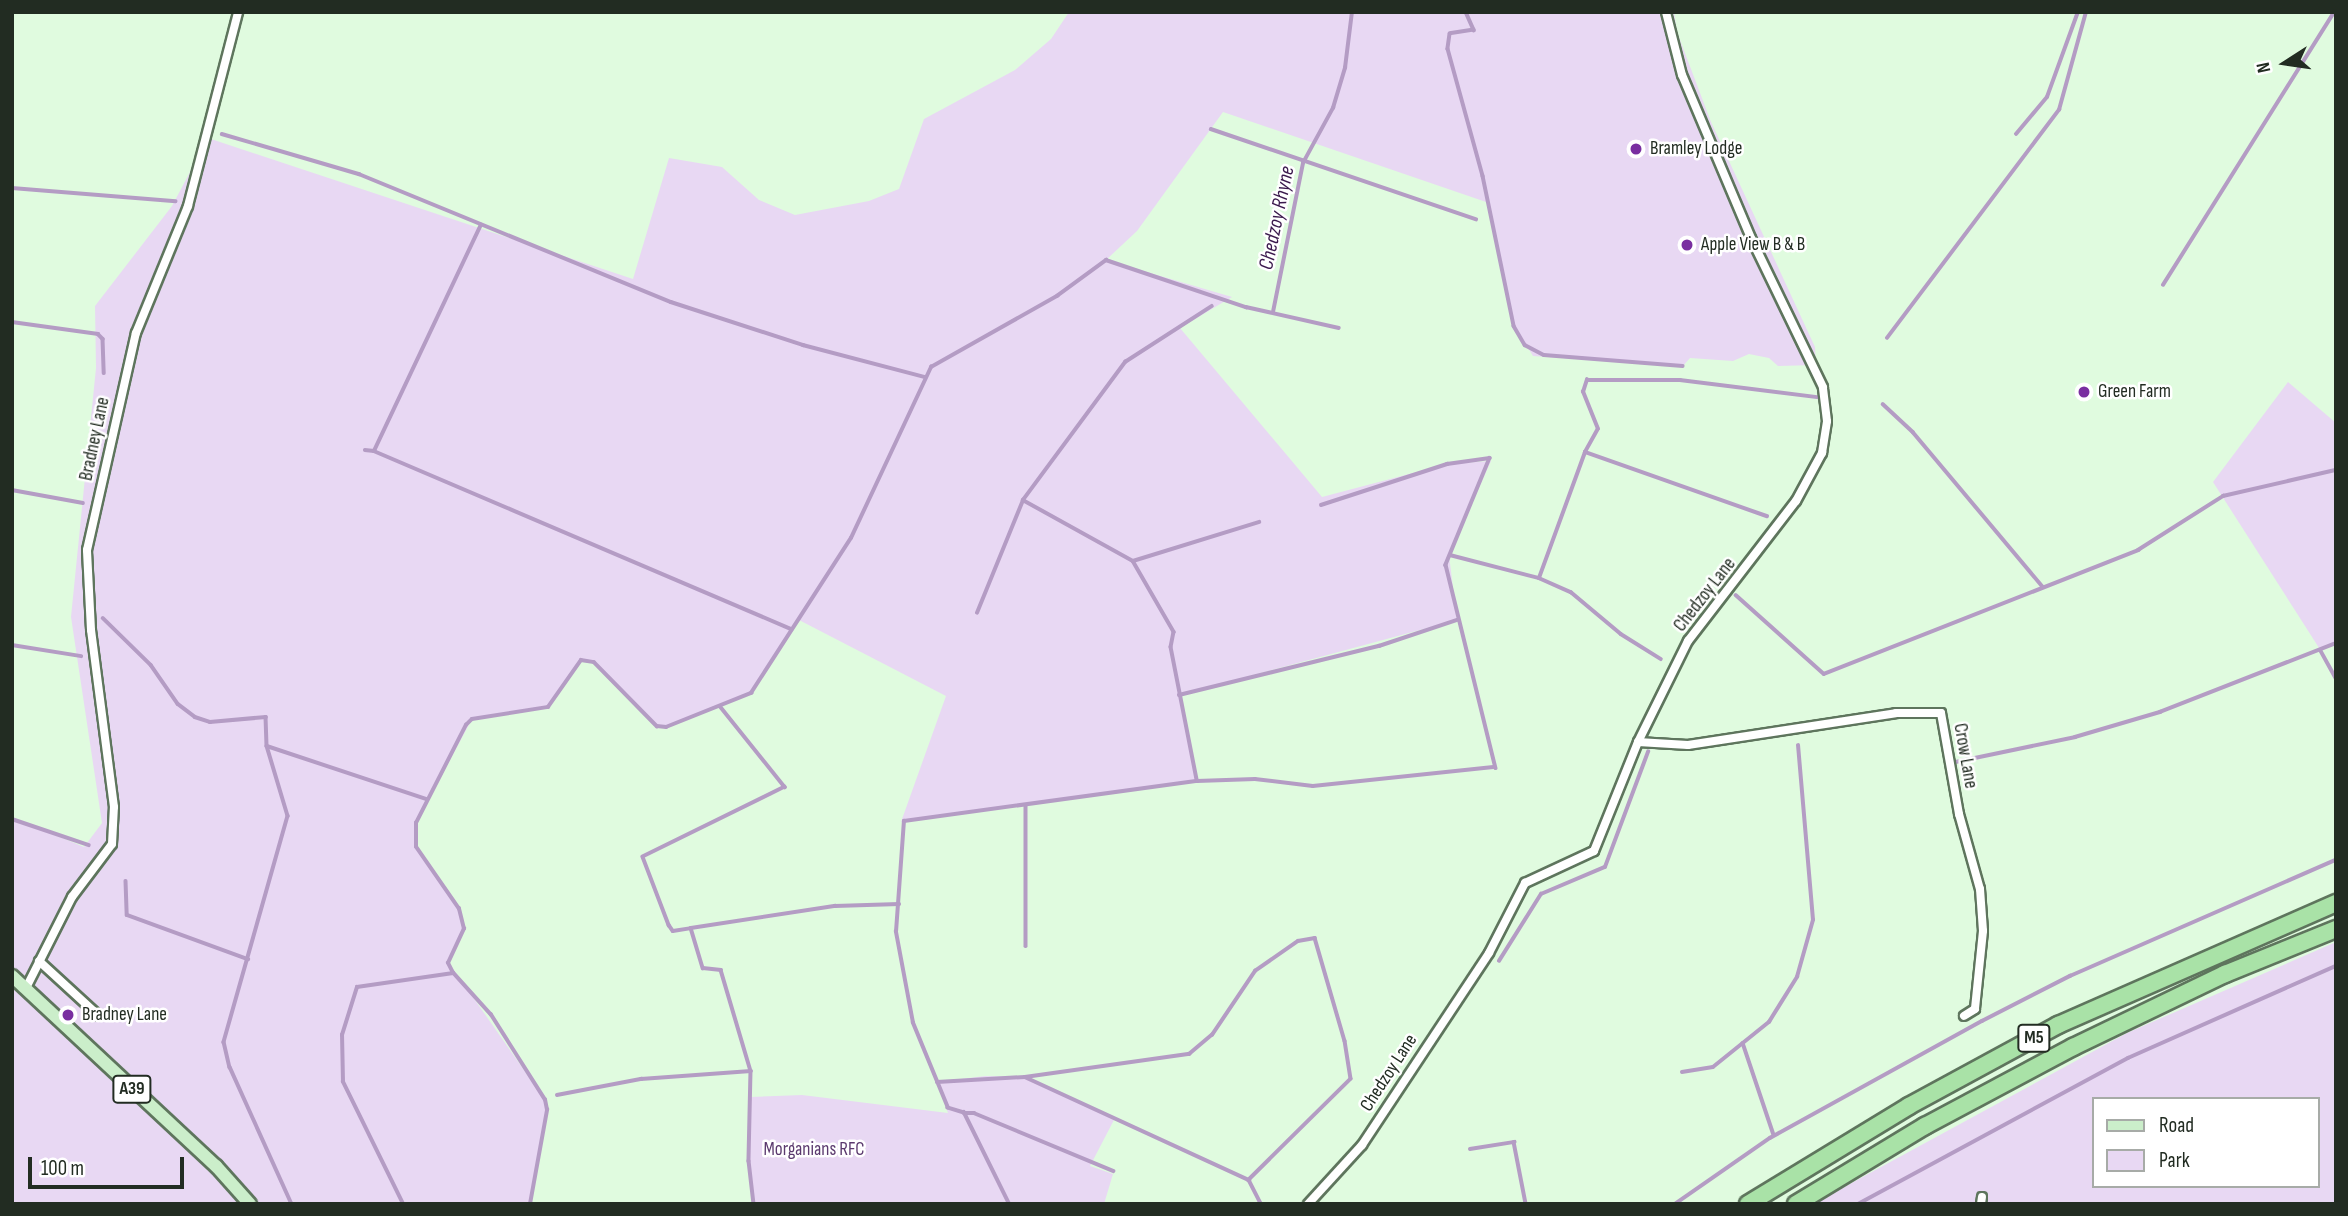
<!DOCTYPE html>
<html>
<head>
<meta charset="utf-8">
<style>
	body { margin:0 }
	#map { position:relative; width:2348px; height:1216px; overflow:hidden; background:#e0fbdf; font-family:"Sofia Sans Condensed",sans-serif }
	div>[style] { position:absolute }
	.green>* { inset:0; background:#e8d8f3 }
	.stream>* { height:3.5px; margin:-1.75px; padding:0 1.75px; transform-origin:1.75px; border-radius:1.75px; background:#b49cc4 }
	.roads { filter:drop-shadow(2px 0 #5e755d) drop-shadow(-2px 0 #5e755d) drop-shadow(0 2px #5e755d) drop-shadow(0 -2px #5e755d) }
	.minor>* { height:8px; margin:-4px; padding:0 4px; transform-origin:4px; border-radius:4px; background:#fff }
	.primary>* { height:12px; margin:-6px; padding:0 6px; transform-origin:6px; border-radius:6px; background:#cbeeca }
	.motorway>* { height:16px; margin:-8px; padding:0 8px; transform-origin:8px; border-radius:8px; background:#a9e2a7 }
	.dots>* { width:19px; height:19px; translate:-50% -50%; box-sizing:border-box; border:4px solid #fff; border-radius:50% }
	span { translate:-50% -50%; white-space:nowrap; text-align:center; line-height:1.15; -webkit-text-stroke:5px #fff; paint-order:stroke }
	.shield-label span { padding:2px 5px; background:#fff; border:2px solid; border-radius:5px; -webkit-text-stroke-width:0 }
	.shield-label { font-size:18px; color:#222c22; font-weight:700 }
	.poi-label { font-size:19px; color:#222c22 }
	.left { translate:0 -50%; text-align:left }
	.street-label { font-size:19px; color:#222c22 }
	.park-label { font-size:19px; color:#5b3a6e }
	.water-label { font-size:21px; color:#3b1a4d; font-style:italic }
	.frame { position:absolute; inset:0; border:14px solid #222c22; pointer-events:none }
	.legend { position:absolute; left:2092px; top:1097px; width:228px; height:91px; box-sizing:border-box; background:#fff; border:2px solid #a7aba7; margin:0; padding:9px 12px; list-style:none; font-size:21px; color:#222c22 }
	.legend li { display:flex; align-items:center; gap:14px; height:35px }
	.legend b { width:35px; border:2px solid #a7aba7 }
	.north { position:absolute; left:2250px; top:28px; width:70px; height:70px; -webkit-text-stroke:5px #fff; paint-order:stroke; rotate:258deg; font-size:19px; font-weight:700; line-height:28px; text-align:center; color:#222c22 }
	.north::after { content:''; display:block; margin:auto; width:24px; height:32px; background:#222c22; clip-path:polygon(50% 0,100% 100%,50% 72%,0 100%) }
	.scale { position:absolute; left:28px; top:1157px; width:156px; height:32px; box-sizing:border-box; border:4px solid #222c22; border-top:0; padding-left:9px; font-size:21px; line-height:24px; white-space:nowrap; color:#222c22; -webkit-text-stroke:5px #fff; paint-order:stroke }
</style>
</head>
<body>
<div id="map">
	<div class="green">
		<i style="clip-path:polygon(1069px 12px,1674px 12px,1677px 32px,1711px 122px,1815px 347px,1816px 365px,1778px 366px,1769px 358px,1749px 354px,1733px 361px,1690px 358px,1683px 366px,1533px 356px,1514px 326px,1489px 203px,1223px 112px,1137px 231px,1106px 260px,1232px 297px,1180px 328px,1322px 497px,1447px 464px,1491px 461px,1449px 555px,1457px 620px,1179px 695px,1197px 781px,901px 822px,946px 696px,799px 620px,751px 693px,666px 727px,657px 726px,594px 662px,581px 660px,548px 707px,472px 719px,416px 823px,416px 847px,459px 909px,464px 929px,449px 963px,545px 1100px,547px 1110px,529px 1204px,12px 1204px,12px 817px,84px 847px,102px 823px,71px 617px,96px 368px,95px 306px,172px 206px,208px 138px,633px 279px,669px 158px,722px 167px,759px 200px,795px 215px,869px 201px,899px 189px,924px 119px,1015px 70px,1051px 39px)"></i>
		<i style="clip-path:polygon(2288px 382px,2336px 423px,2336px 643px,2321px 651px,2213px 482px)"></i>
		<i style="clip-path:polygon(evenodd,2336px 942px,2336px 1204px,1813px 1204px,2127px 1033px,2336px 942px,2094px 1099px,2318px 1099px,2318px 1186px,2094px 1186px,2094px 1099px)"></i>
		<i style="clip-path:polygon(985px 1076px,1025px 1077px,1115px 1118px,1090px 1166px,1113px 1174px,1104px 1204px,754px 1204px,749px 1161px,751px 1097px,802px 1095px,948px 1113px,937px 1082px)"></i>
	</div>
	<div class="stream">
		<i style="left:1466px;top:12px;width:20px;rotate:66deg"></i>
		<i style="left:1474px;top:30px;width:24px;rotate:171deg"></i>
		<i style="left:1450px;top:34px;width:15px;rotate:98deg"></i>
		<i style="left:1448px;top:49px;width:132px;rotate:74.6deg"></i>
		<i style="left:1483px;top:176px;width:153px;rotate:78.3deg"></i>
		<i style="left:1514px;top:326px;width:22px;rotate:60deg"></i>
		<i style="left:1525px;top:345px;width:21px;rotate:28deg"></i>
		<i style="left:1544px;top:355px;width:139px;rotate:4.5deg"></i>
		<i style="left:1211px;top:129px;width:280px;rotate:18.8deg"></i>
		<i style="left:222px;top:134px;width:143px;rotate:16.3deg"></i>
		<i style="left:359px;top:174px;width:337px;rotate:22.3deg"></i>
		<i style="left:671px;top:302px;width:139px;rotate:18deg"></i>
		<i style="left:803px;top:345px;width:126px;rotate:14.7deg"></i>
		<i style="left:2016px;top:134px;width:48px;rotate:-50deg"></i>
		<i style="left:2047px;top:97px;width:90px;rotate:-70deg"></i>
		<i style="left:12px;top:188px;width:164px;rotate:4.6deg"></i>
		<i style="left:2163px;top:285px;width:322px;rotate:-57.9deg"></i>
		<i style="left:1273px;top:312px;width:152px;rotate:-78.6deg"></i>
		<i style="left:1303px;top:163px;width:63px;rotate:-61.4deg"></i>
		<i style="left:1333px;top:108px;width:42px;rotate:-73.3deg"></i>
		<i style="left:1345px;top:68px;width:56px;rotate:-82.9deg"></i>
		<i style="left:12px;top:322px;width:87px;rotate:7.9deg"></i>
		<i style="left:98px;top:334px;width:7px;rotate:45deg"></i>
		<i style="left:103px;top:339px;width:34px;rotate:88deg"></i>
		<i style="left:1887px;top:338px;width:286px;rotate:-53deg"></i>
		<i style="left:2059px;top:110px;width:102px;rotate:-74.6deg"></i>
		<i style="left:1883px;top:404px;width:41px;rotate:43deg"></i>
		<i style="left:1913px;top:432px;width:202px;rotate:50deg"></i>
		<i style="left:365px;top:450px;width:9px;rotate:6deg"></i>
		<i style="left:374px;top:451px;width:250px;rotate:-64.7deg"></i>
		<i style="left:374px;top:451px;width:454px;rotate:23.1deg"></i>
		<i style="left:1585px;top:452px;width:193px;rotate:19.4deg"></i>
		<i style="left:12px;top:490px;width:72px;rotate:10.4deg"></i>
		<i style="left:1023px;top:500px;width:126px;rotate:29deg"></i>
		<i style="left:1133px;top:561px;width:82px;rotate:60deg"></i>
		<i style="left:1174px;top:632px;width:15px;rotate:101deg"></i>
		<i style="left:1171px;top:647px;width:136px;rotate:78.9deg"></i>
		<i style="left:1321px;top:505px;width:133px;rotate:-18deg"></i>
		<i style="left:1447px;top:464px;width:43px;rotate:-7.9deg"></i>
		<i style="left:1490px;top:458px;width:116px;rotate:112.4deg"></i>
		<i style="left:1446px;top:565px;width:209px;rotate:76.2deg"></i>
		<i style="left:1450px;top:555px;width:92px;rotate:14.5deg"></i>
		<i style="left:1539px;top:578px;width:35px;rotate:24deg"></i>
		<i style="left:1571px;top:592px;width:65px;rotate:40deg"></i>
		<i style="left:1621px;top:634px;width:47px;rotate:32deg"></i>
		<i style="left:1133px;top:561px;width:132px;rotate:-17.2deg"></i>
		<i style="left:1539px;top:578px;width:134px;rotate:-69.9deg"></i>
		<i style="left:1585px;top:452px;width:26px;rotate:-61deg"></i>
		<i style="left:1598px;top:429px;width:40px;rotate:-112deg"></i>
		<i style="left:1583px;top:392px;width:13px;rotate:-72deg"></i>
		<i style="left:1587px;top:380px;width:93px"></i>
		<i style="left:1680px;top:380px;width:138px;rotate:7.1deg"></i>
		<i style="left:1736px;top:595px;width:118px;rotate:41.9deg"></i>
		<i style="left:1824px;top:674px;width:338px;rotate:-21.5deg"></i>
		<i style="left:2138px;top:550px;width:101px;rotate:-32.4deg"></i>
		<i style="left:2223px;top:496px;width:116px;rotate:-13deg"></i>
		<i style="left:977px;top:613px;width:122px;rotate:-67.8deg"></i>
		<i style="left:1023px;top:500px;width:172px;rotate:-53.5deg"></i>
		<i style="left:1125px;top:362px;width:103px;rotate:-32.8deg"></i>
		<i style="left:103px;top:618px;width:67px;rotate:44.4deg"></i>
		<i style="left:151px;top:665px;width:47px;rotate:55.3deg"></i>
		<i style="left:178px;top:704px;width:21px;rotate:37deg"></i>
		<i style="left:195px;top:717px;width:16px;rotate:18deg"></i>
		<i style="left:210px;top:722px;width:56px;rotate:-5.1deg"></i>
		<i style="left:266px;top:717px;width:29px;rotate:88deg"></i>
		<i style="left:267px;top:746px;width:73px;rotate:73.3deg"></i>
		<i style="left:288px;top:816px;width:235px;rotate:105.8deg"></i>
		<i style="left:224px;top:1042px;width:26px;rotate:77deg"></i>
		<i style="left:230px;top:1067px;width:150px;rotate:65.7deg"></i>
		<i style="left:12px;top:645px;width:70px;rotate:9.1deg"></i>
		<i style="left:2321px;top:651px;width:31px;rotate:61deg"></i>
		<i style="left:1179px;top:695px;width:206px;rotate:-13.8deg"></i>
		<i style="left:1379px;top:646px;width:82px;rotate:-18.4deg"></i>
		<i style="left:720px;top:706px;width:104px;rotate:51.3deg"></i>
		<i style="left:785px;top:787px;width:158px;rotate:153.8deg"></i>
		<i style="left:643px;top:857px;width:73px;rotate:69.1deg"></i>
		<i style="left:669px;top:925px;width:7px;rotate:56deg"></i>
		<i style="left:673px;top:931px;width:18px;rotate:-9deg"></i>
		<i style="left:691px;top:928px;width:42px;rotate:73.3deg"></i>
		<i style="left:703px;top:968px;width:18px;rotate:6deg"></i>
		<i style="left:721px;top:970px;width:105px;rotate:73.5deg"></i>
		<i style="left:751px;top:1071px;width:90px;rotate:91.3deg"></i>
		<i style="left:749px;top:1161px;width:43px;rotate:83.4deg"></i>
		<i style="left:267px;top:746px;width:168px;rotate:18.4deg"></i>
		<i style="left:1951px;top:763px;width:127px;rotate:-11.8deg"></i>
		<i style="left:2075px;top:737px;width:89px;rotate:-16.4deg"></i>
		<i style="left:2160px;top:712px;width:189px;rotate:-21.4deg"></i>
		<i style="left:1026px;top:806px;width:140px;rotate:90deg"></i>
		<i style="left:12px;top:819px;width:81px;rotate:18.7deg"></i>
		<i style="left:126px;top:881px;width:34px;rotate:88deg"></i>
		<i style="left:127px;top:915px;width:129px;rotate:20deg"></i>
		<i style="left:691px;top:928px;width:146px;rotate:-8.7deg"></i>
		<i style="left:835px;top:906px;width:64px;rotate:-1.8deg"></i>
		<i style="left:1499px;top:961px;width:79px;rotate:-57.9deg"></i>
		<i style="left:1541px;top:894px;width:69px;rotate:-22.9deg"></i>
		<i style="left:1605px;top:867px;width:123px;rotate:-69.5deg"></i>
		<i style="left:1743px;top:1043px;width:97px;rotate:71.4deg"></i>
		<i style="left:1682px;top:1072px;width:31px;rotate:-9deg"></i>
		<i style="left:1713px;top:1067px;width:72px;rotate:-38.8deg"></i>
		<i style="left:1769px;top:1022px;width:53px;rotate:-58.1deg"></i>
		<i style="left:1797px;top:977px;width:59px;rotate:-74.3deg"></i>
		<i style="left:1813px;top:920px;width:175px;rotate:-94.9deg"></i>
		<i style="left:1025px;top:1077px;width:166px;rotate:-8deg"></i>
		<i style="left:1189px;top:1054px;width:30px;rotate:-40deg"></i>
		<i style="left:1212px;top:1035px;width:77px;rotate:-56.1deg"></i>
		<i style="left:1255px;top:971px;width:52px;rotate:-34.9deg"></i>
		<i style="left:1298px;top:941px;width:17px;rotate:-10deg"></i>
		<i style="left:1315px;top:938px;width:107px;rotate:73.8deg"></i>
		<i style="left:1345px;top:1041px;width:38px;rotate:81deg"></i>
		<i style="left:1351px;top:1079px;width:144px;rotate:135.3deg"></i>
		<i style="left:937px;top:1082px;width:88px;rotate:-3.3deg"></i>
		<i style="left:1025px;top:1077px;width:247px;rotate:24.7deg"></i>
		<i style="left:1249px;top:1180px;width:27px;rotate:63deg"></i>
		<i style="left:557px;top:1095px;width:86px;rotate:-10.8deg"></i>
		<i style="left:641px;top:1079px;width:110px;rotate:-4.2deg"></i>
		<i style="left:964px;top:1113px;width:10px"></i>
		<i style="left:974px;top:1113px;width:151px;rotate:22.6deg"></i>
		<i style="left:1470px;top:1149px;width:45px;rotate:-9deg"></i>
		<i style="left:1514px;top:1142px;width:63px;rotate:79deg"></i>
		<i style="left:403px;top:1204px;width:136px;rotate:-116.2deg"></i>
		<i style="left:343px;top:1082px;width:47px;rotate:-91.2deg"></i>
		<i style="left:342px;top:1035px;width:50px;rotate:-72.6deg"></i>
		<i style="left:357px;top:987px;width:97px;rotate:-8.3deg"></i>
		<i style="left:530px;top:1204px;width:96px;rotate:-79.7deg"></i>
		<i style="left:547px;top:1110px;width:10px;rotate:-101deg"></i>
		<i style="left:545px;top:1100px;width:101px;rotate:-122.4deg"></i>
		<i style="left:491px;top:1015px;width:57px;rotate:-132.1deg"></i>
		<i style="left:453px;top:973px;width:11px;rotate:-117deg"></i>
		<i style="left:448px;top:963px;width:38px;rotate:-65deg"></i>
		<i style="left:464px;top:929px;width:21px;rotate:-104deg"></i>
		<i style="left:459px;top:909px;width:75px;rotate:-124.7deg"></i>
		<i style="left:416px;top:847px;width:24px;rotate:-90deg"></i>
		<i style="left:416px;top:823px;width:110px;rotate:-63deg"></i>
		<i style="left:466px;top:725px;width:8px;rotate:-45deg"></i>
		<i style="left:472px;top:719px;width:77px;rotate:-9deg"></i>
		<i style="left:548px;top:707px;width:57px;rotate:-54.9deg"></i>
		<i style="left:581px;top:660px;width:13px;rotate:9deg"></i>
		<i style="left:594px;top:662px;width:90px;rotate:45.5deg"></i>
		<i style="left:657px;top:726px;width:9px;rotate:6deg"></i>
		<i style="left:666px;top:727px;width:92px;rotate:-21.8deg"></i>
		<i style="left:751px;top:693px;width:184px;rotate:-57.2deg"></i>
		<i style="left:851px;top:538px;width:189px;rotate:-64.9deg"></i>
		<i style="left:931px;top:367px;width:145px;rotate:-29.4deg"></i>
		<i style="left:1057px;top:296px;width:61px;rotate:-36.3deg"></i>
		<i style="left:1106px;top:260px;width:148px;rotate:18.6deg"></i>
		<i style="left:1246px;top:307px;width:95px;rotate:12.7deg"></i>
		<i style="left:1009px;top:1204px;width:102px;rotate:-116.3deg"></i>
		<i style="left:964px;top:1113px;width:17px;rotate:-163deg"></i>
		<i style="left:948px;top:1108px;width:92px;rotate:-112.4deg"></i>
		<i style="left:913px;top:1023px;width:93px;rotate:-100.6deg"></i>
		<i style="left:896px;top:932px;width:111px;rotate:-85.9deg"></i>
		<i style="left:904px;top:821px;width:296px;rotate:-7.8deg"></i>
		<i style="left:1197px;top:781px;width:58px;rotate:-2deg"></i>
		<i style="left:1255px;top:779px;width:58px;rotate:6.9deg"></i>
		<i style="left:1313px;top:786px;width:181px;rotate:-6deg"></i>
		<i style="left:1675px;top:1204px;width:116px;rotate:-34.8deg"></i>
		<i style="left:1770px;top:1138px;width:242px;rotate:-28.9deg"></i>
		<i style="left:1982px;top:1021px;width:99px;rotate:-27.1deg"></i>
		<i style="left:2070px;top:976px;width:290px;rotate:-23.6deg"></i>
		<i style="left:1858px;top:1204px;width:307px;rotate:-28.4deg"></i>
		<i style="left:2128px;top:1058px;width:227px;rotate:-23.9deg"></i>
	</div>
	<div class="roads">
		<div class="minor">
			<i style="left:1638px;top:742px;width:50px;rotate:3.4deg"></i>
			<i style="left:1688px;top:745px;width:210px;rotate:-8.7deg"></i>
			<i style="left:1896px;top:713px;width:45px"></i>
			<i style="left:1941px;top:713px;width:103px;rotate:79.9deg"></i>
			<i style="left:1959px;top:814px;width:78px;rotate:74.4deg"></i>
			<i style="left:1980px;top:889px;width:42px;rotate:85.9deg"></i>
			<i style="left:1983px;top:931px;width:78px;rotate:95.9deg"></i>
			<i style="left:1975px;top:1009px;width:13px;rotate:148deg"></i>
			<i style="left:39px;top:961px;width:81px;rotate:42.5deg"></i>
			<i style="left:26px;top:988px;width:102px;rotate:-63.2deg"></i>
			<i style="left:72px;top:897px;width:66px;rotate:-53deg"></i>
			<i style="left:112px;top:844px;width:37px;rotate:-87deg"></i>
			<i style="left:114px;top:807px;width:178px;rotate:-97.4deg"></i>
			<i style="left:91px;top:630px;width:80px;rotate:-92.9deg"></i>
			<i style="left:87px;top:550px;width:222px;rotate:-77.3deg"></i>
			<i style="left:136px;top:333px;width:137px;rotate:-67.7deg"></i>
			<i style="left:188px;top:206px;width:200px;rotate:-75.5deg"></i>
			<i style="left:1308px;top:1204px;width:80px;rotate:-47.5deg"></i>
			<i style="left:1362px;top:1145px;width:230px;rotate:-56.5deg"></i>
			<i style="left:1489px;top:953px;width:79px;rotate:-62.8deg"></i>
			<i style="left:1525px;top:883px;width:76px;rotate:-24.9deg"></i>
			<i style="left:1594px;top:851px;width:118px;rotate:-68deg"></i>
			<i style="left:1638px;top:742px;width:113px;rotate:-63.7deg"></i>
			<i style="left:1688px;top:641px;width:177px;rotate:-52.4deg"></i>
			<i style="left:1796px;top:501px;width:55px;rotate:-61.6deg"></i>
			<i style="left:1822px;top:453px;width:32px;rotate:-81deg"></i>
			<i style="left:1827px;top:421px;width:34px;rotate:-97deg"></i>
			<i style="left:1823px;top:387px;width:165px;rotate:-115.8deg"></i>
			<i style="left:1751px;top:238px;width:177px;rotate:-112.9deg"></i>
			<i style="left:1682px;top:75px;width:65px;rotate:-104.3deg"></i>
			<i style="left:1981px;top:1204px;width:7px;rotate:-82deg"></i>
		</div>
		<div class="primary">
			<i style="left:12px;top:976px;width:279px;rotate:43deg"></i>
			<i style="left:216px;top:1166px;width:51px;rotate:48.2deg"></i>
		</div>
		<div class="motorway">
			<i style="left:1748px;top:1204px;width:188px;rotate:-31.3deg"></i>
			<i style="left:1909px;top:1106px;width:170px;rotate:-28.5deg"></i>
			<i style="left:2058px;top:1025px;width:304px;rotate:-23.7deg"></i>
			<i style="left:1796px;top:1204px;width:151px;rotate:-31.2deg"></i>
			<i style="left:1925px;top:1126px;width:168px;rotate:-28.1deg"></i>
			<i style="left:2073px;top:1047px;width:169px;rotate:-25.7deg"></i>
			<i style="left:2225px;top:974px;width:120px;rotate:-22.1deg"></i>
		</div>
	</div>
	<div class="dots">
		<i style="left:1636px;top:149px;background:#792ea0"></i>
		<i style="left:1687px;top:245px;background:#792ea0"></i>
		<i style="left:2084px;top:392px;background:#792ea0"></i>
		<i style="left:68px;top:1015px;background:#792ea0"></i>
	</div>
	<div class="shield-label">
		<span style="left:2034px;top:1038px">M5</span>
		<span style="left:132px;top:1089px">A39</span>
	</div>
	<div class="poi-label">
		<span class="left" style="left:1650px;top:149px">Bramley Lodge</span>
		<span class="left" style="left:1701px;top:245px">Apple View B &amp; B</span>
		<span class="left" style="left:2098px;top:392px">Green Farm</span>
		<span class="left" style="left:82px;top:1015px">Bradney Lane</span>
	</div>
	<div class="street-label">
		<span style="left:95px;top:439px;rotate:-78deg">Bradney Lane</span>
		<span style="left:1705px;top:595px;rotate:-52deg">Chedzoy Lane</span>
		<span style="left:1965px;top:756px;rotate:80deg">Crow Lane</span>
		<span style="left:1389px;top:1073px;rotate:-57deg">Chedzoy Lane</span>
	</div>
	<div class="park-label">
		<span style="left:814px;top:1150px">Morganians RFC</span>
	</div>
	<div class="water-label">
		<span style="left:1277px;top:218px;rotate:-78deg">Chedzoy Rhyne</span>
	</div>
	<div class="frame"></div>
	<ul class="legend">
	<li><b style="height:9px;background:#cbeeca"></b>Road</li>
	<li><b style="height:19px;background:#e8d8f3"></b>Park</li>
	</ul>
	<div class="north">N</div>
	<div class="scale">100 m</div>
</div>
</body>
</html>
